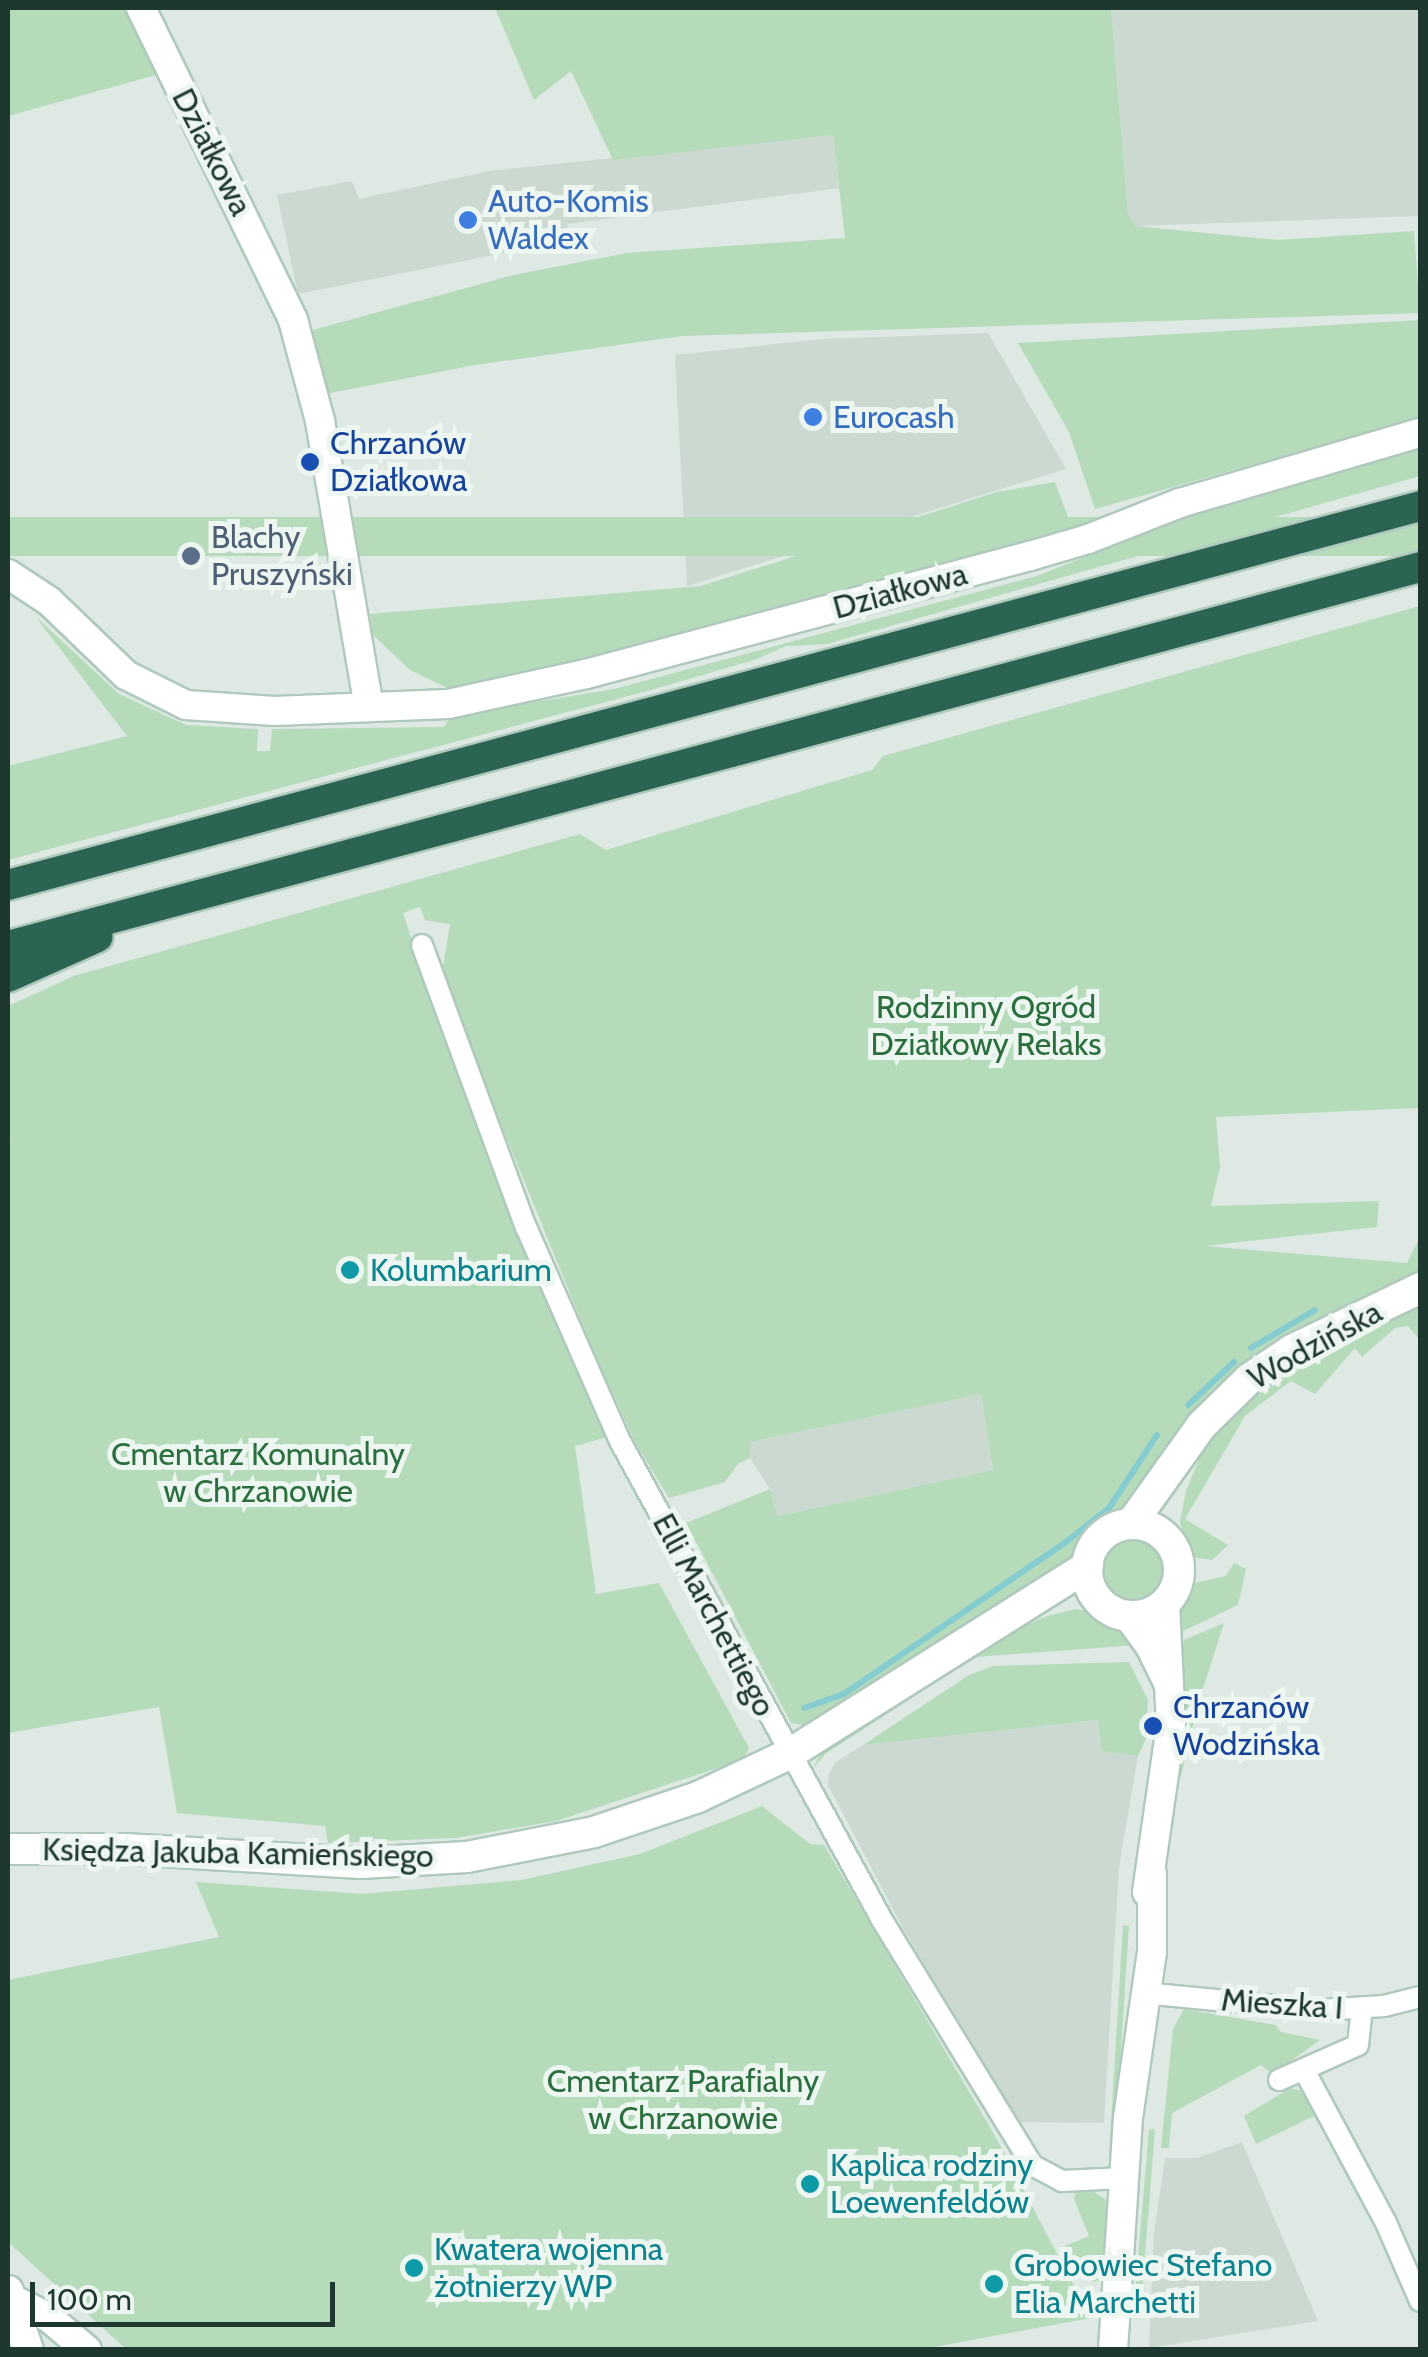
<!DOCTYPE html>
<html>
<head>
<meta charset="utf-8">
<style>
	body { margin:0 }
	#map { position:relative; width:1428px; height:2357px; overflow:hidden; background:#dde9e2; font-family:Cabin,sans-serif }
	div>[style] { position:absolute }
	.built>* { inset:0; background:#cbd9d1 }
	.green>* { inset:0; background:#b5dbbb; transform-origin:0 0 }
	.round { border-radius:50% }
	.stream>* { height:6px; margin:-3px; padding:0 3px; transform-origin:3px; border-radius:3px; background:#84cccf }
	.roads { filter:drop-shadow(2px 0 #b0c9bd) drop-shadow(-2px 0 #b0c9bd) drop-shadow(0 2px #b0c9bd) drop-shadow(0 -2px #b0c9bd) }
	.minor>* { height:20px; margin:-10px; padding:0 10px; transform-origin:10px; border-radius:10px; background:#fff }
	.tertiary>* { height:28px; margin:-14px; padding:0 14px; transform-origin:14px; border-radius:14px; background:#fff }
	.secondary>* { height:30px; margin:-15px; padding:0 15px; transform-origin:15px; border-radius:15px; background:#fff }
	.secondary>.ring { margin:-15px; padding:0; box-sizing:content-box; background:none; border:30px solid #fff; border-radius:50% }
	.motorway>* { height:30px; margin:-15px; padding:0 15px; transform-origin:15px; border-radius:15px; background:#2b6452 }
	.dots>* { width:28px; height:28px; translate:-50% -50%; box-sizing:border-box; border:5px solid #edf6f1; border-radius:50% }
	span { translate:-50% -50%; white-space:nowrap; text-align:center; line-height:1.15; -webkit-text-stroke:10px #edf6f1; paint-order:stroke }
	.street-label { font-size:32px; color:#1f382f }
	.shop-label { font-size:32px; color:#366cbe }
	.left { translate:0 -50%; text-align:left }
	.transit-label { font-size:32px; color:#164399 }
	.service-label { font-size:32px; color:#4e5e75 }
	.park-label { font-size:32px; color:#2a6f3d }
	.culture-label { font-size:32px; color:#0d838f }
	.frame { position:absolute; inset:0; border:10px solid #1f382f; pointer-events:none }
	.scale { position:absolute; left:30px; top:2282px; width:305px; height:45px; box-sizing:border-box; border:5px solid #1f382f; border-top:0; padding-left:12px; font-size:30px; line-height:35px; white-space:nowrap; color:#1f382f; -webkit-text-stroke:8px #edf6f1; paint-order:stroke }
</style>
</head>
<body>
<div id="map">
	<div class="built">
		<i style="clip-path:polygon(1111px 8px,1420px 8px,1420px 216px,1135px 226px,1128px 213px)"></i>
		<i style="clip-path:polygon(833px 135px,839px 188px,567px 224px,569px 240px,298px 294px,277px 195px,352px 181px,359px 199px,490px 171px)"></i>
		<i style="clip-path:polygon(988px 333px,1066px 469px,687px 586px,675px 355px,823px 339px)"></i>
		<i style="clip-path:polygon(981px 1394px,993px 1470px,776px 1516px,770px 1489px,750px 1458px,750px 1442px)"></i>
		<i style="clip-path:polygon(1099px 1720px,1102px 1751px,1138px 1756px,1119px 1867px,1104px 2123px,1016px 2122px,903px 1928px,828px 1785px,829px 1773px,836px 1762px,863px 1745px)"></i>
		<i style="clip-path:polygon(1242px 2142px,1318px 2321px,1149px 2348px,1154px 2233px,1165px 2158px,1197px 2158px)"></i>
	</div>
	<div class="green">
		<i style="clip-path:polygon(8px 8px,130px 8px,156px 75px,8px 116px)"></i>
		<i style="clip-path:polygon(495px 8px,1111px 8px,1128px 213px,1135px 226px,1278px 240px,1414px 231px,1420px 313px,682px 336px,475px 365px,325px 394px,309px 331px,514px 275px,627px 253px,845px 238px,833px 135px,613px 160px,571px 71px,534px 100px)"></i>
		<i style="clip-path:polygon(1420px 320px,1420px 417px,1095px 509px,1069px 432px,1018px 343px)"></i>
		<i style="clip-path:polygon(1420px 445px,1420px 476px,827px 644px,786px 646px,757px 659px,651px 690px,8px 860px,8px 766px,127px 736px,35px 616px,119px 694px,186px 725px,258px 729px,257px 751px,270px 751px,272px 729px,444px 727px,451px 716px,614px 689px,734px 657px,1037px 576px,1175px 521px)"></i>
		<i style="clip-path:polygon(1055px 482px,1069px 520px,1064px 532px,591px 662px,447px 688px,410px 670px,373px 635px,370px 614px,701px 586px,997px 492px)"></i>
		<i style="left:1420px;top:517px;width:39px;height:1461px;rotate:90deg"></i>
		<i style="clip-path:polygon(1420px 606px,1420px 1108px,1216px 1117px,1220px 1167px,1211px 1206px,1379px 1201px,1377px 1227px,1205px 1246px,1407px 1263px,1420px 1237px,1420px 1272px,1333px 1311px,1278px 1343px,1132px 1508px,1095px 1528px,1077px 1559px,815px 1727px,791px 1723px,686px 1523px,770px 1489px,777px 1516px,993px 1470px,981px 1394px,750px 1442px,750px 1458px,738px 1464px,725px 1482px,669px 1498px,635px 1442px,591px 1345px,455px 1011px,443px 967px,450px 924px,425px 920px,420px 907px,403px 913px,443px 1037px,607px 1437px,575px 1446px,596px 1594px,659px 1583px,749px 1748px,744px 1757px,724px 1766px,556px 1821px,456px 1838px,328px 1843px,325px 1826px,177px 1813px,159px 1707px,8px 1733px,8px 1139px,12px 1136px,8px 1137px,8px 1006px,74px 976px,580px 834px,606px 850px,872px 770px,883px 756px)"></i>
		<i style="clip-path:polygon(1420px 1302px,1420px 1340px,1408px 1326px,1395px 1328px,1362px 1357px,1355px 1348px,1315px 1394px,1291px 1381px,1245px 1416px,1185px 1519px,1228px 1545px,1212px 1560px,1191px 1557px,1180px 1522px,1186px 1491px,1199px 1459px,1223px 1422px,1255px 1389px,1298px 1360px)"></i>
		<i class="round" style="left:1101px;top:1539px;width:62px;height:62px"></i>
		<i style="clip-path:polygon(1234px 1563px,1246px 1569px,1238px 1605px,1181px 1632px,1177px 1619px,1190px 1584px,1226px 1576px)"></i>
		<i style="clip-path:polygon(1076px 1609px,1096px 1613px,1129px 1632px,1137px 1645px,975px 1657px,825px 1754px,812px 1770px,823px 1749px,987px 1642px,1047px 1616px)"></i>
		<i style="clip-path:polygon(1224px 1623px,1198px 1704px,1181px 1776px,1176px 1771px,1185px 1712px,1179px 1650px,1184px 1640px)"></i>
		<i style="clip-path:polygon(1129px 1662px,1148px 1700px,1146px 1739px,1138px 1756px,1102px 1751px,1098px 1720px,863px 1745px,969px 1675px,993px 1666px)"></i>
		<i style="clip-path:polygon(762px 1806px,810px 1844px,824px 1845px,994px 2134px,1091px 2318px,918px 2350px,126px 2349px,8px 2242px,8px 1980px,219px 1937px,196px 1882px,362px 1894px,521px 1880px,640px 1854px)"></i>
		<i style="clip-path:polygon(1123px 1925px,1129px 1926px,1115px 2140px,1109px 2155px)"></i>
		<i style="clip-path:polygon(1184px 2009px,1275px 2025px,1281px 2032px,1320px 2040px,1278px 2070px,1271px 2073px,1261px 2065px,1172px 2113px,1169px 2148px,1161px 2148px,1173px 2029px)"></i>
		<i style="clip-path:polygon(1290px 2088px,1306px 2092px,1314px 2116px,1256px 2144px,1244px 2116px)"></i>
		<i style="clip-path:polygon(1155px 2129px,1141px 2305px,1134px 2305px,1149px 2130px)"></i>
		<i style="clip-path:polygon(1091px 2190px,1105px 2199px,1108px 2207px,1104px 2279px,1093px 2282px,1077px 2267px,1065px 2246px,1089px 2236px,1074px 2199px,1076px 2193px)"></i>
	</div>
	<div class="stream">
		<i style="left:1251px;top:1348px;width:74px;rotate:-30.7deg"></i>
		<i style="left:1188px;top:1405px;width:63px;rotate:-43.1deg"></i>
		<i style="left:804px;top:1708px;width:42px;rotate:-19.3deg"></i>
		<i style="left:844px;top:1694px;width:269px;rotate:-34.4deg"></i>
		<i style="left:1066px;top:1542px;width:55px;rotate:-38.3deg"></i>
		<i style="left:1109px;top:1508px;width:87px;rotate:-56.7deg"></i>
	</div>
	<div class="roads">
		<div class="minor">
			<i style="left:422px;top:945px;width:301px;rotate:69.8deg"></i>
			<i style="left:526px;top:1227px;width:234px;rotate:66.3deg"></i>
			<i style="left:620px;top:1441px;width:546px;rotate:61.32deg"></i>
			<i style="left:882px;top:1920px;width:287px;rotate:58.5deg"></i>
			<i style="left:1032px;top:2165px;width:34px;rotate:28deg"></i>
			<i style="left:1062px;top:2181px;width:62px;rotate:-2.8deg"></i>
			<i style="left:1143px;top:1993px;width:178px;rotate:5.5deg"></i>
			<i style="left:1320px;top:2010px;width:64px;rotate:-3.6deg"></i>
			<i style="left:1384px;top:2006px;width:37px;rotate:-14deg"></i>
			<i style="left:1304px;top:2070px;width:174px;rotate:61.8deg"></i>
			<i style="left:1386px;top:2223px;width:85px;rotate:66.4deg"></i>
			<i style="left:1279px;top:2080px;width:86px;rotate:-23.9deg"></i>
			<i style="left:1358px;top:2045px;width:37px;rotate:-84deg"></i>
		</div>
		<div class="tertiary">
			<i style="left:141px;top:8px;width:347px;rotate:64deg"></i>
			<i style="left:293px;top:320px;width:105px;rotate:75deg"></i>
			<i style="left:320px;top:421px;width:290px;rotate:80.3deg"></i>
			<i style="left:8px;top:574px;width:49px;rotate:33.4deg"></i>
			<i style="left:49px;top:601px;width:107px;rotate:43.9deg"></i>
			<i style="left:126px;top:675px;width:67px;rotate:26.6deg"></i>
			<i style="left:186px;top:705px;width:89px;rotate:3.9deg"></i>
			<i style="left:275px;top:711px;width:173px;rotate:-2.3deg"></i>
			<i style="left:448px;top:704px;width:141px;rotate:-12.3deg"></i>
			<i style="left:586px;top:674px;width:459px;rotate:-14.9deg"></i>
			<i style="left:1030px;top:556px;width:60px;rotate:-16.3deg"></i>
			<i style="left:1088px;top:539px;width:99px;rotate:-21.4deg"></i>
			<i style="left:1180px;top:503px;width:250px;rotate:-16.3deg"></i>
			<i style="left:1128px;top:1616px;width:39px;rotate:54deg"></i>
			<i style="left:1151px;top:1648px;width:37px;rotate:64deg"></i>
			<i style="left:1147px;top:1892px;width:168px;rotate:-81.8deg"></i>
			<i style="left:1171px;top:1726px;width:123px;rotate:-92.8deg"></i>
			<i style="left:12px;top:2299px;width:40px;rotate:26.6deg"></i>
			<i style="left:48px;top:2317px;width:51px;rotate:40.2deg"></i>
			<i style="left:1113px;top:2350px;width:232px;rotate:-86.3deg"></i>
			<i style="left:1128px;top:2118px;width:168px;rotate:-81.8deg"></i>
			<i style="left:1152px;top:1952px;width:78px;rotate:-90deg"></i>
		</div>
		<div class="secondary">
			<i style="left:1131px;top:1524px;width:122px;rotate:-54.4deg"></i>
			<i style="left:1202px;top:1425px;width:66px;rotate:-44.4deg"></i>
			<i style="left:1249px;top:1379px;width:52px;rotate:-34deg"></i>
			<i style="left:1292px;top:1350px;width:142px;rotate:-25.8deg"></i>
			<i class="ring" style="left:1087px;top:1524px;width:62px;height:62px"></i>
			<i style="left:8px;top:1849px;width:117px"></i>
			<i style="left:125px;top:1849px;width:236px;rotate:3.4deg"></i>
			<i style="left:361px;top:1863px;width:106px;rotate:-3.2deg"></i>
			<i style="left:467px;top:1857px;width:129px;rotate:-11.1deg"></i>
			<i style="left:594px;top:1832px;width:110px;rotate:-18.6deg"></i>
			<i style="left:698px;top:1797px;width:103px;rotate:-25.3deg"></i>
			<i style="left:791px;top:1753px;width:351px;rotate:-32.2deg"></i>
			<i style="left:8px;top:2291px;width:62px;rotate:71.3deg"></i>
		</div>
		<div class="motorway">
			<i style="left:8px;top:885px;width:1462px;rotate:-15.02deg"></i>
			<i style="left:8px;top:946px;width:1462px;rotate:-15.02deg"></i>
			<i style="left:8px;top:977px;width:98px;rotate:-24deg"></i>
		</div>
	</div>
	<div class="dots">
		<i style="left:468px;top:220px;background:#3f7fe0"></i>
		<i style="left:813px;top:417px;background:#3f7fe0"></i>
		<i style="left:310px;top:462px;background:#1a4fb4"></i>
		<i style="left:191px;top:556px;background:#5c6f8a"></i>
		<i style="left:350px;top:1270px;background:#0f9aa8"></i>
		<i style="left:1153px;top:1726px;background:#1a4fb4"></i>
		<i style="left:810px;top:2184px;background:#0f9aa8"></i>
		<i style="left:414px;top:2268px;background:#0f9aa8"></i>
		<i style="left:994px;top:2284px;background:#0f9aa8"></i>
	</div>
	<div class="street-label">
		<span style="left:212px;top:152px;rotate:63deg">Działkowa</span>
		<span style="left:900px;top:591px;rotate:-15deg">Działkowa</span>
		<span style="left:1315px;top:1345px;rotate:-29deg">Wodzińska</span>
		<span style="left:714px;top:1615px;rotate:62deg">Elli Marchettiego</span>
		<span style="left:238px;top:1853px;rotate:1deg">Księdza Jakuba Kamieńskiego</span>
		<span style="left:1282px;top:2004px;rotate:4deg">Mieszka I</span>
	</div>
	<div class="shop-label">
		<span class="left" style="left:488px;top:220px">Auto-Komis<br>Waldex</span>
		<span class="left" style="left:833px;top:417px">Eurocash</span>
	</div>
	<div class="transit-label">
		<span class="left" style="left:330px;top:462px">Chrzanów<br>Działkowa</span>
		<span class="left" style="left:1173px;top:1726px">Chrzanów<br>Wodzińska</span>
	</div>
	<div class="service-label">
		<span class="left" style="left:211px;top:556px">Blachy<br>Pruszyński</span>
	</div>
	<div class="park-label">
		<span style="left:986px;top:1026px">Rodzinny Ogród<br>Działkowy Relaks</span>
		<span style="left:258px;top:1473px">Cmentarz Komunalny<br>w Chrzanowie</span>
		<span style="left:683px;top:2100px">Cmentarz Parafialny<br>w Chrzanowie</span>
	</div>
	<div class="culture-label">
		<span class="left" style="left:370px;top:1270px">Kolumbarium</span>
		<span class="left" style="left:830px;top:2184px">Kaplica rodziny<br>Loewenfeldów</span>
		<span class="left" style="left:434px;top:2268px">Kwatera wojenna<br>żołnierzy WP</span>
		<span class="left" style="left:1014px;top:2284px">Grobowiec Stefano<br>Elia Marchetti</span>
	</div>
	<div class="frame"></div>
	<div class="scale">100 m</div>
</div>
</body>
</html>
